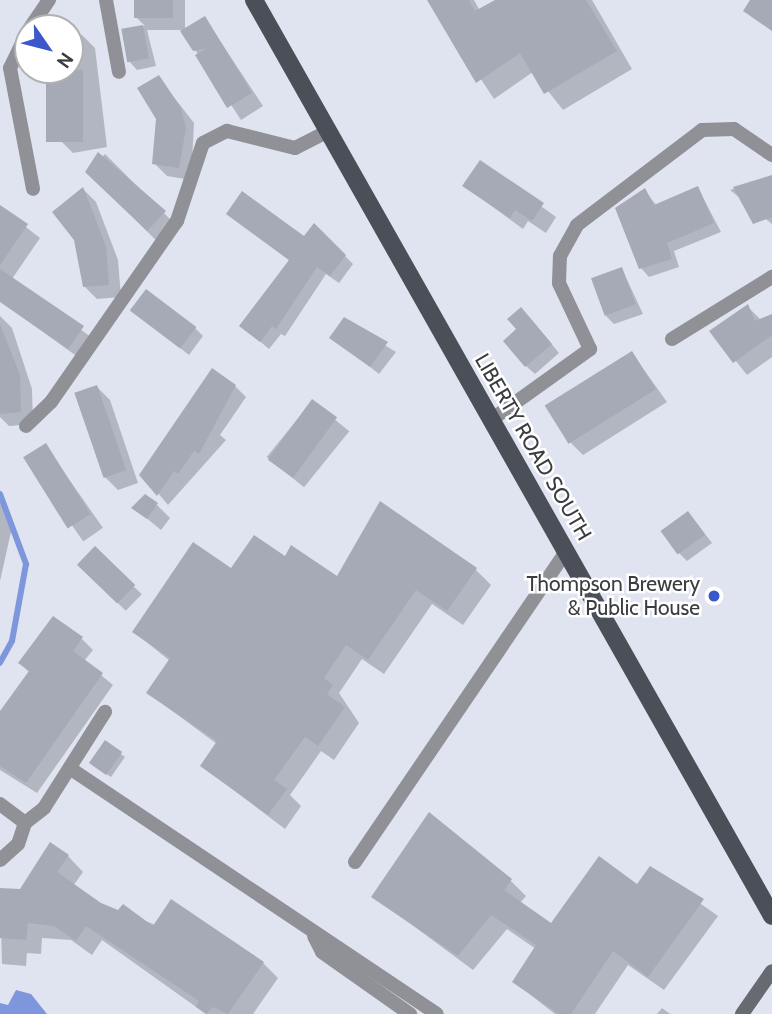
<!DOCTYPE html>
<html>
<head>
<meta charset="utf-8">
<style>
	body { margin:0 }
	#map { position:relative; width:772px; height:1014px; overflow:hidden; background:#dfe4f0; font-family:Cabin,sans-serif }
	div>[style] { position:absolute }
	.water>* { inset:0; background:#7d96dc }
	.shadow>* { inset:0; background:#0003; transform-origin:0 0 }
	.stream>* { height:6px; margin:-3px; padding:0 3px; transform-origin:3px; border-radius:3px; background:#7d96dc }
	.building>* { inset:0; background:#a6aab6; transform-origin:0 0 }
	.minor>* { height:14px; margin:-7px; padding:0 7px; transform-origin:7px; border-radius:7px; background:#8f9196 }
	.secondary>* { height:14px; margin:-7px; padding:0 7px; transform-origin:7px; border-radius:7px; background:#676a71 }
	.primary>* { height:18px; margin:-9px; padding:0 9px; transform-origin:9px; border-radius:9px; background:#4b4f57 }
	.dots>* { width:19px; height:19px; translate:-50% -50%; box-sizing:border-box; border:4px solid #fff; border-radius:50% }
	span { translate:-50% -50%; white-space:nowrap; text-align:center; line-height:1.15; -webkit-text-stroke:5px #fff; paint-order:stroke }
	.street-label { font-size:21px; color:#3a3c40 }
	.poi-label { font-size:21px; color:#3a3c40 }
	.right { translate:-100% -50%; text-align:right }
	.north { position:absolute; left:14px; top:14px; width:70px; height:70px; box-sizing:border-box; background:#fff; border:2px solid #b0b1b3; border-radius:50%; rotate:125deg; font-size:19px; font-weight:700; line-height:28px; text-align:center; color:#3a3c40 }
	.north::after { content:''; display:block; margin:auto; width:24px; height:32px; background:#3b58ca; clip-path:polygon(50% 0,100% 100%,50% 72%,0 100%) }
</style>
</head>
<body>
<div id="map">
	<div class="water">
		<i style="clip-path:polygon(16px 990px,31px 994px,47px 1014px,0 1014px,0 1003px,8px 1005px)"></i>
	</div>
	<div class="shadow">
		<i style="clip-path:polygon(136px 0,185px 0,185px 30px,205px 18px,263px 106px,241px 120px,182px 30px,147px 30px,156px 66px,137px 70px,129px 61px,123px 30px,145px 26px,136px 17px)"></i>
		<i style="clip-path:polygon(429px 0,474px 0,480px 11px,498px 0,592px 0,632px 69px,563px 110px,533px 72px,494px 99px)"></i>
		<i style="clip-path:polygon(82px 35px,95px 48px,107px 147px,73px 153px,60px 140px,47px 70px,70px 70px,70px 37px)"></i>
		<i style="clip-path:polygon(159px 78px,194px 123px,191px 180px,167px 176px,154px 163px)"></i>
		<i style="left:105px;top:154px;width:101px;height:25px;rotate:45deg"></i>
		<i style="clip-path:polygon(480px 162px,556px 217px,546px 233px,528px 221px,523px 229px,464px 186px)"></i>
		<i style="clip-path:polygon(772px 176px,772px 224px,730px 190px)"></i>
		<i style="clip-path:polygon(698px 188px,721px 232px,674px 251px,679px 267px,649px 277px,641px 268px,645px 191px,657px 206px)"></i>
		<i style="clip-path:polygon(83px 189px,96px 202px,118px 260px,121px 297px,97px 299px,84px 286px,76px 239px)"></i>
		<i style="clip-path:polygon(0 207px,40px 238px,12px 279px,95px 340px,82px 360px,0 301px)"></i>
		<i style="clip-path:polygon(228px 214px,305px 239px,314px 225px,353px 264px,339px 283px,326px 274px,285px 336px,281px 334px,269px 349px,242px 326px,290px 261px)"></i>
		<i style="clip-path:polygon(622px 269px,643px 314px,614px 324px,606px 316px)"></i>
		<i style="clip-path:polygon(747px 306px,761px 320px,772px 316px,772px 357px,747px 375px,712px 331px)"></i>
		<i style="clip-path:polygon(132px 310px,195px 328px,203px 336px,189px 355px)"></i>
		<i style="clip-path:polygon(0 316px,12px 328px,32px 389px,33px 424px,9px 426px,0 417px)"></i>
		<i style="clip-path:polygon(530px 318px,559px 353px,535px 374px,526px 366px)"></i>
		<i style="clip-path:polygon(344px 320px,396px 352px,379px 374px,332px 337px)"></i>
		<i style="clip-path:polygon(632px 353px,667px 402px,583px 455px,570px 442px)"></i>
		<i style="clip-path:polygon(235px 386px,246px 397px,220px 435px,226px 440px,168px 505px,142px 474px)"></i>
		<i style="clip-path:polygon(97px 387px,110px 400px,138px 483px,118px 490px,105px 477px)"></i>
		<i style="left:312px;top:401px;width:48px;height:72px;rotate:39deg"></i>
		<i style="left:45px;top:445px;width:101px;height:24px;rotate:55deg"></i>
		<i style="clip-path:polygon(0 501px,13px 523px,0 581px)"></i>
		<i style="clip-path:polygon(157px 505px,170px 518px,161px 530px,134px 508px)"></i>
		<i style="clip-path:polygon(696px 522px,712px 543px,687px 561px,679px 553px)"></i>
		<i style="left:95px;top:549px;width:65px;height:23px;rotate:44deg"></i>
		<i style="clip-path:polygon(285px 558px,337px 579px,475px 569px,491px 585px,463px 625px,432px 604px,384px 674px,362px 659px,339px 693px,359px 723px,334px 760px,321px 751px,290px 795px,301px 806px,285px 829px,202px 766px,217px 744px,148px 693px,170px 661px,134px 632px,232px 570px)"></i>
		<i style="clip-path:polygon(82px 639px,93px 650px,84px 661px,113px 685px,37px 793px,0 770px,0 714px,30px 673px,20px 663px)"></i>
		<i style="clip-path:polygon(106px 743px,125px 757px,111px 777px,96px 767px)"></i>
		<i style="clip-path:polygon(430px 814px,511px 881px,526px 896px,520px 903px,552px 925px,637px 886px,650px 868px,718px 916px,664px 990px,628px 965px,595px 1014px,555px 1014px,514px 982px,536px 949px,507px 929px,473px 970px,373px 896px)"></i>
		<i style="clip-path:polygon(68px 856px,83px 872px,73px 886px,100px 905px,263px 963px,278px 978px,253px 1014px,206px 1014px,102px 940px,92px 955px,71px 940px,42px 938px,41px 954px,27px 953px,26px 966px,2px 964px,0 889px,21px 891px)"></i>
		<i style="clip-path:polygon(662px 1008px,670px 1014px,657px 1014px)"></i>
	</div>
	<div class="stream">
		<i style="left:0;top:494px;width:75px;rotate:69.6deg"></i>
		<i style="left:26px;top:564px;width:78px;rotate:100.3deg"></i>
		<i style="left:12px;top:641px;width:25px;rotate:119deg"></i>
	</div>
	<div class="building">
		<i style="left:134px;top:0;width:39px;height:18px"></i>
		<i style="clip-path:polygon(427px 0,469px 0,475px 11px,495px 0,586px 0,617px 51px,544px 94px,520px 53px,476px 83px)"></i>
		<i style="clip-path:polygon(750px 0,772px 0,772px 31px,743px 11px)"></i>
		<i style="clip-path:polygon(205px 16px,252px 93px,227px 108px,195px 55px,207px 48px,193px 51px,180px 31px)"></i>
		<i style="left:143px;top:25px;width:34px;height:22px;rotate:80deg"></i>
		<i style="left:46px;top:70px;width:37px;height:72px"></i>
		<i style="clip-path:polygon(159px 75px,181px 108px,186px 128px,179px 168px,152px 164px,156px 119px,137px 88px)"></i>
		<i style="clip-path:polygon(98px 152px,166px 211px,147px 231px,85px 172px)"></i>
		<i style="clip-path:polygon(480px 160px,544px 203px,532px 221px,515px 210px,510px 218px,462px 186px)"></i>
		<i style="clip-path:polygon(772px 175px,772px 217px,753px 224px,733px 187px)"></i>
		<i style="clip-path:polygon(698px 186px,714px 223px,667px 243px,672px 259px,639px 269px,615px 208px,645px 188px,654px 205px)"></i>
		<i style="clip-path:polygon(83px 187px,106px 246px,109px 285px,83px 287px,74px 240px,52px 212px)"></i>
		<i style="clip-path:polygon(242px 191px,304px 236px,314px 223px,346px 255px,330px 276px,317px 267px,276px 329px,272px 326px,260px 342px,239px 326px,289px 260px,226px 214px)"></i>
		<i style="clip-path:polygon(0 205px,28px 224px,0 265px)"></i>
		<i style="left:622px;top:267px;width:40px;height:33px;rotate:70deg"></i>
		<i style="clip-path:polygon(0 269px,84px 326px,68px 349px,0 302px)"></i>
		<i style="left:146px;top:289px;width:63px;height:27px;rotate:37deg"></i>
		<i style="clip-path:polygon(748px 304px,755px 321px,772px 314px,772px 335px,733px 363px,709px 331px)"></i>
		<i style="clip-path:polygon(521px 307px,552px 344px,525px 367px,503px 341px,516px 329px,507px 319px)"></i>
		<i style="clip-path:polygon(344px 317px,388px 342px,370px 367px,329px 338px)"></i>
		<i style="clip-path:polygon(0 324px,20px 375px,21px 412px,0 414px)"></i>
		<i style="left:632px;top:351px;width:45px;height:103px;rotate:58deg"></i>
		<i style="clip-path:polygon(212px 368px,236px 385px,199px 454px,194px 451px,178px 474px,174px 471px,157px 496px,139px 475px)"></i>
		<i style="left:97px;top:385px;width:90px;height:24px;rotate:71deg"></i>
		<i style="left:312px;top:399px;width:31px;height:75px;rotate:36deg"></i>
		<i style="left:46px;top:443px;width:84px;height:27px;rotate:58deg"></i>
		<i style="clip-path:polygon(145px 494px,158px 503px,147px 519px,131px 508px)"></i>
		<i style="clip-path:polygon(380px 501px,477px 568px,447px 611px,416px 590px,368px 660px,346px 645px,324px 678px,333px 685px,327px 694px,345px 707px,318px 746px,305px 737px,274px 780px,287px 789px,268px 815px,200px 766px,217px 741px,146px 693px,170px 658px,132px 632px,193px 542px,231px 568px,254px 535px,285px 556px,291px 545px,337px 576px)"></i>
		<i style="left:688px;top:511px;width:29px;height:34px;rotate:54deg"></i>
		<i style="left:95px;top:546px;width:56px;height:26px;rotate:44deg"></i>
		<i style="clip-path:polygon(53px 616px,83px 637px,73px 651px,103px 673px,26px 783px,0 766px,0 711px,29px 671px,18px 663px)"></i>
		<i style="left:105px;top:740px;width:21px;height:28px;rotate:35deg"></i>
		<i style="clip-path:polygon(429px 812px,512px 879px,504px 890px,551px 923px,599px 856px,637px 884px,650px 866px,704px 899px,648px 977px,613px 951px,571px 1014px,559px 1014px,512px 982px,536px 945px,491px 915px,458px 956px,371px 897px)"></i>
		<i style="clip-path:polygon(50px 842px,69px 855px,57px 872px,101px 903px,118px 910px,123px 904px,153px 926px,171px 899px,264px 962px,228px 1014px,213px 1007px,206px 1014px,196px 1007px,199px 1001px,86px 926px,76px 941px,54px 926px,28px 923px,26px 940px,0 938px,0 888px,20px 889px)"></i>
	</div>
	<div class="minor">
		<i style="left:106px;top:0;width:73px;rotate:79.8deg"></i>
		<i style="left:30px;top:28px;width:34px;rotate:-56deg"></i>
		<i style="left:28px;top:31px;width:41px;rotate:115.9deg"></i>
		<i style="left:10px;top:68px;width:123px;rotate:79.2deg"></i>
		<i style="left:672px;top:339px;width:118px;rotate:-31.8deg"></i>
		<i style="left:491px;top:420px;width:122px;rotate:-35.6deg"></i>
		<i style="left:590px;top:349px;width:73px;rotate:-115.2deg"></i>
		<i style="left:559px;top:283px;width:27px;rotate:-88deg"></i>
		<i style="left:560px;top:256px;width:35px;rotate:-61deg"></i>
		<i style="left:577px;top:225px;width:157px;rotate:-37.2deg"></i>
		<i style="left:702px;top:130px;width:32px;rotate:-2deg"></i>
		<i style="left:734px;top:129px;width:46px;rotate:34.4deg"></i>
		<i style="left:26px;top:426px;width:35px;rotate:-44deg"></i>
		<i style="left:51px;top:402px;width:221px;rotate:-55.2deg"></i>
		<i style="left:177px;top:221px;width:82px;rotate:-71.6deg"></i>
		<i style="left:203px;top:143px;width:27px;rotate:-27deg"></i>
		<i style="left:227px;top:131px;width:70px;rotate:14deg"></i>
		<i style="left:295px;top:148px;width:37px;rotate:-27deg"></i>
		<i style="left:71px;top:769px;width:440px;rotate:33.8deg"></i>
		<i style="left:0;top:804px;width:31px;rotate:37deg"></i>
		<i style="left:25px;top:823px;width:22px;rotate:108deg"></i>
		<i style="left:18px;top:844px;width:24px;rotate:138deg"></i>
		<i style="left:25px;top:823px;width:24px;rotate:-38deg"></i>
		<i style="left:44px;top:808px;width:114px;rotate:-57.6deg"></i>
		<i style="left:355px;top:862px;width:375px;rotate:-55.8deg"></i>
		<i style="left:314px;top:936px;width:18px;rotate:63deg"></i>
		<i style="left:322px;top:952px;width:108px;rotate:35.2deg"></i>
	</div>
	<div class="secondary">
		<i style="left:742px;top:1014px;width:52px;rotate:-55.1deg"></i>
	</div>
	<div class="primary">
		<i style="left:254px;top:0;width:1052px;rotate:60.51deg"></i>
	</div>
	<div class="dots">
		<i style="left:714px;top:596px;background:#3b58ca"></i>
	</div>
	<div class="street-label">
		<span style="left:533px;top:447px;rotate:60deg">LIBERTY ROAD SOUTH</span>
	</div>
	<div class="poi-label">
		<span class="right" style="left:700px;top:596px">Thompson Brewery<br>&amp; Public House</span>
	</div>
	<div class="north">N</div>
</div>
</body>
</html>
